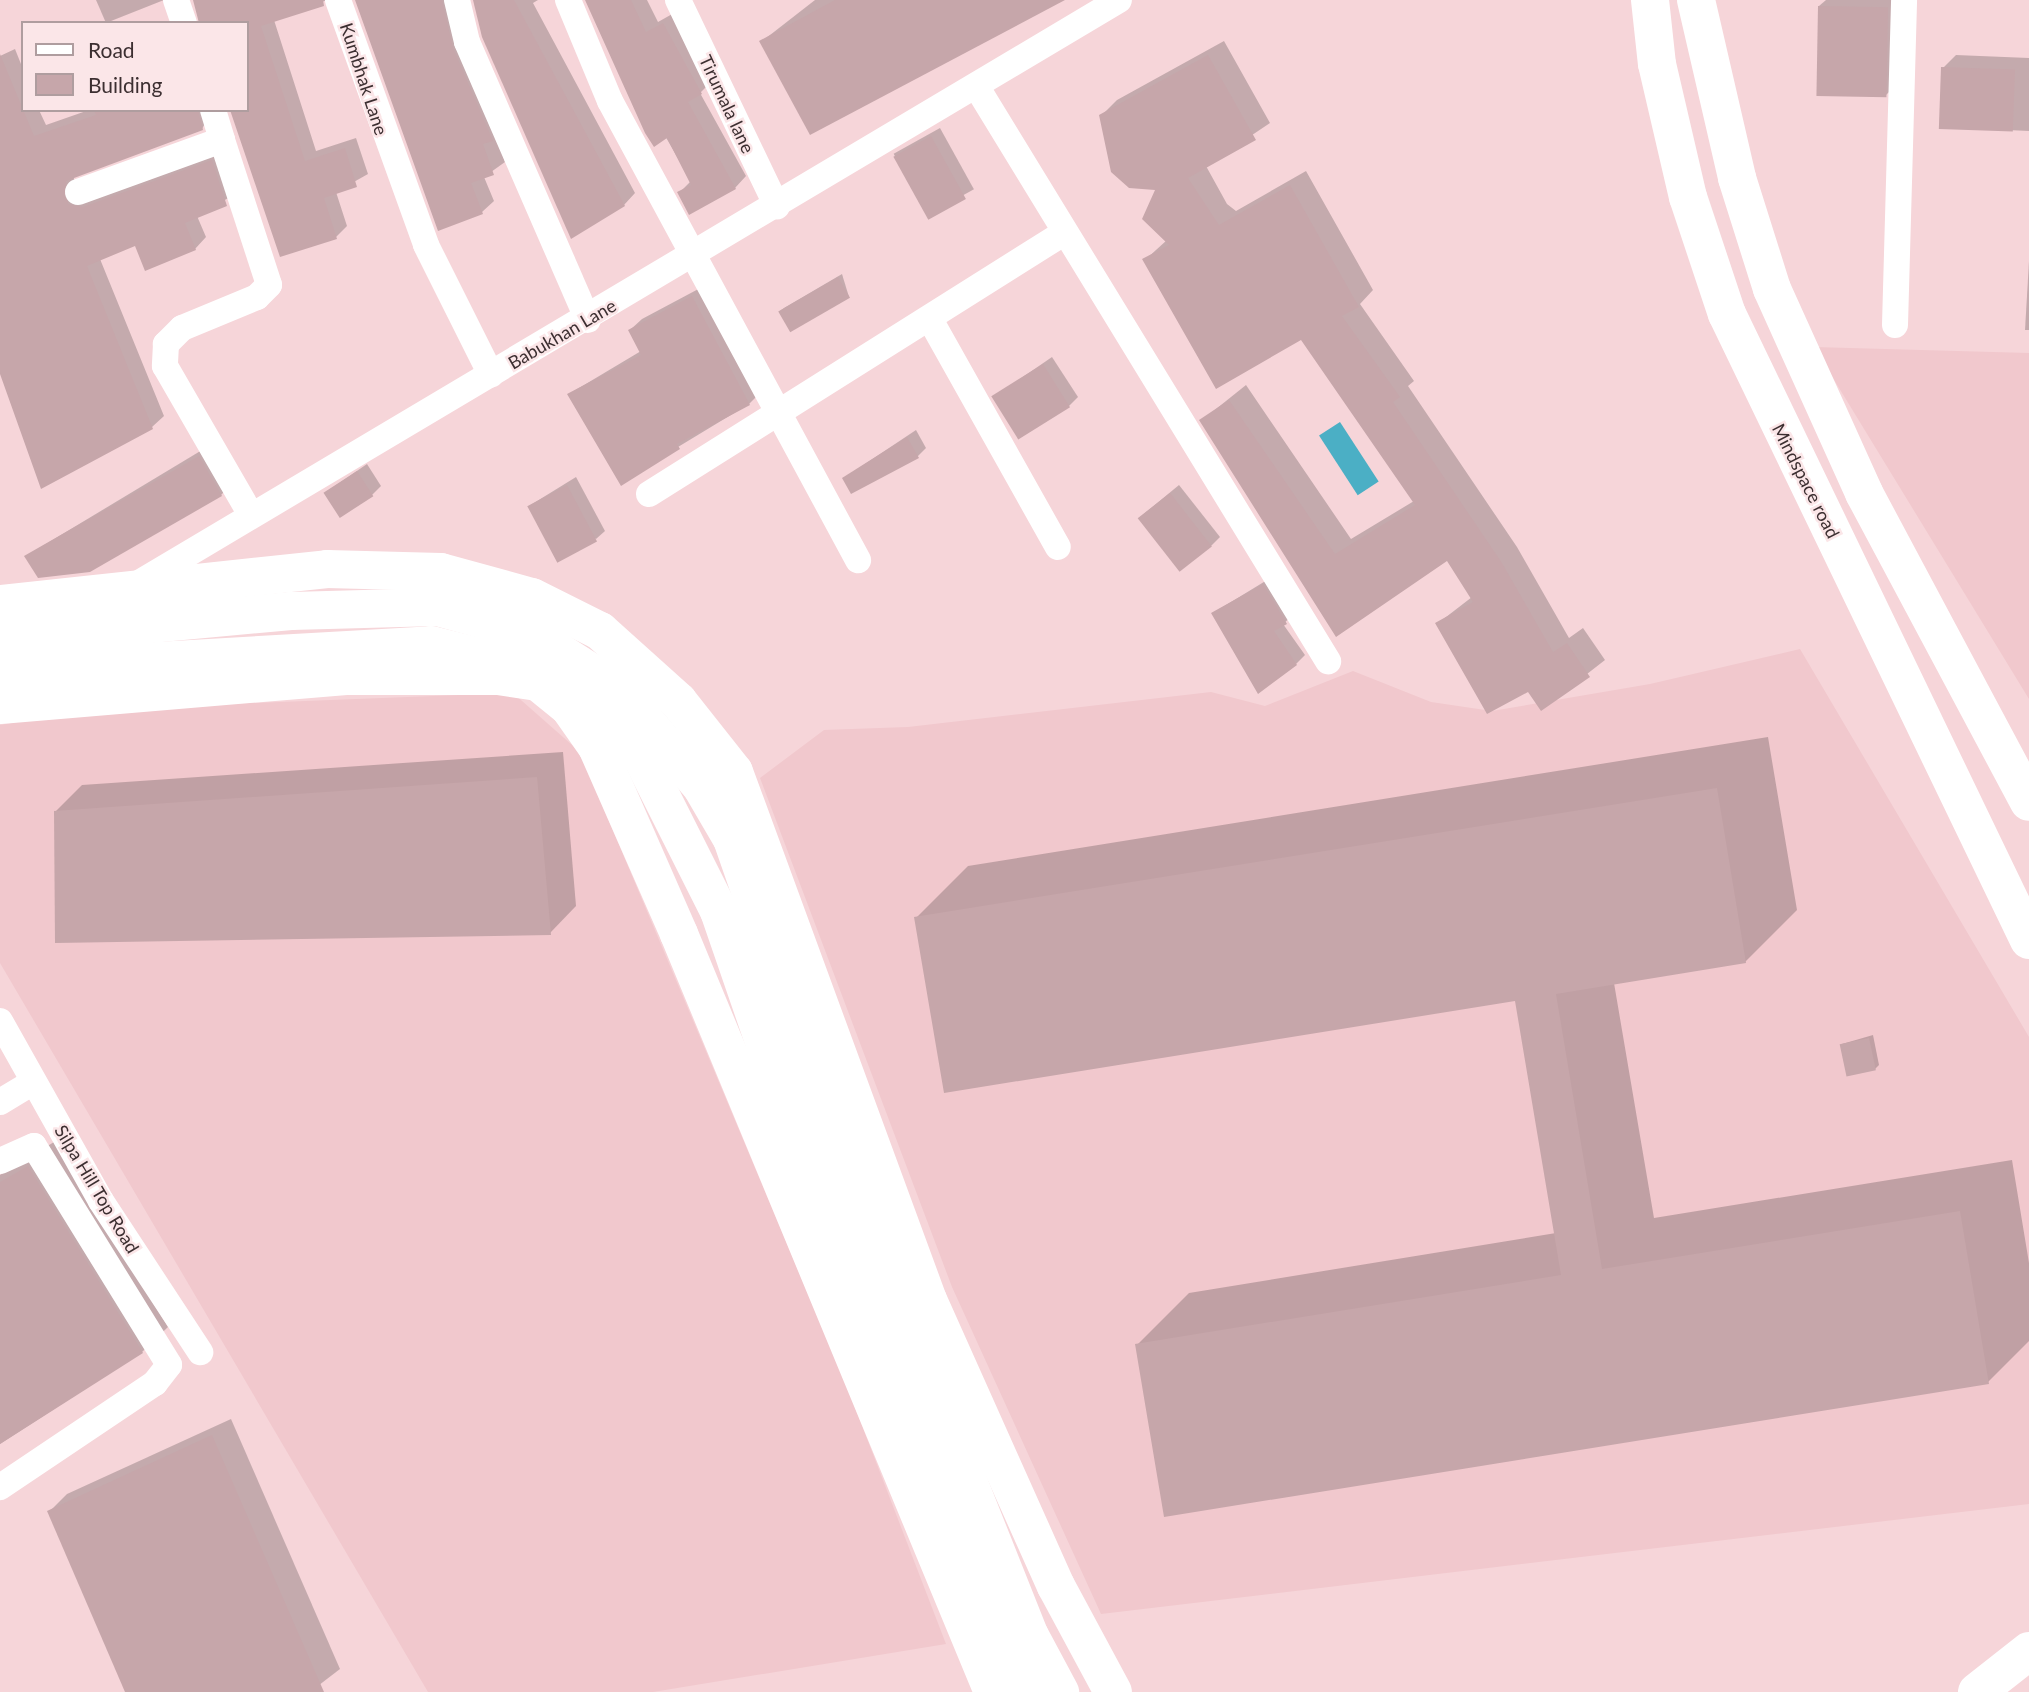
<!DOCTYPE html>
<html>
<head>
<meta charset="utf-8">
<style>
	body { margin:0 }
	#map { position:relative; width:2029px; height:1692px; overflow:hidden; background:#f6d5d9; font-family:Lato,sans-serif }
	div>[style] { position:absolute }
	.built>* { inset:0; background:#f1c8cd }
	.water>* { inset:0; background:#4bafc5; transform-origin:0 0 }
	.shadow>* { inset:0; background:#0003; transform-origin:0 0 }
	.building>* { inset:0; background:#c6a6aa; transform-origin:0 0 }
	.minor>* { height:26px; margin:-13px; padding:0 13px; transform-origin:13px; border-radius:13px; background:#fff }
	.secondary>* { height:38px; margin:-19px; padding:0 19px; transform-origin:19px; border-radius:19px; background:#fff }
	.primary>* { height:38px; margin:-19px; padding:0 19px; transform-origin:19px; border-radius:19px; background:#fff }
	.motorway>* { height:38px; margin:-19px; padding:0 19px; transform-origin:19px; border-radius:19px; background:#fff }
	span { translate:-50% -50%; white-space:nowrap; text-align:center; line-height:1.15; -webkit-text-stroke:5px #fbe6e8; paint-order:stroke }
	.street-label { font-size:18px; color:#3c2f31 }
	.legend { position:absolute; left:21px; top:21px; width:228px; height:91px; box-sizing:border-box; background:#fbe6e8; border:2px solid #af9d9f; margin:0; padding:9px 12px; list-style:none; font-size:21px; color:#3c2f31 }
	.legend li { display:flex; align-items:center; gap:14px; height:35px }
	.legend b { width:35px; border:2px solid #af9d9f }
</style>
</head>
<body>
<div id="map">
	<div class="built">
		<i style="clip-path:polygon(1814px 347px,2029px 353px,2029px 699px)"></i>
		<i style="clip-path:polygon(1800px 649px,2029px 1037px,2029px 1504px,1101px 1614px,952px 1287px,760px 778px,824px 730px,908px 727px,1211px 692px,1265px 706px,1353px 671px,1431px 702px,1492px 711px,1650px 684px)"></i>
		<i style="clip-path:polygon(513px 693px,580px 752px,846px 1384px,946px 1644px,653px 1692px,428px 1692px,0 963px,0 725px,94px 709px)"></i>
	</div>
	<div class="water">
		<i style="left:1340px;top:422px;width:71px;height:25px;rotate:57deg"></i>
	</div>
	<div class="shadow">
		<i style="clip-path:polygon(96px 0,164px 0,106px 23px)"></i>
		<i style="clip-path:polygon(194px 0,327px 0,274px 20px,316px 151px,356px 138px,368px 174px,336px 192px,347px 226px,336px 237px,247px 110px,247px 23px)"></i>
		<i style="clip-path:polygon(357px 0,454px 0,505px 162px,484px 177px,494px 201px,482px 212px,439px 229px)"></i>
		<i style="clip-path:polygon(475px 0,538px 0,533px 3px,635px 193px,624px 205px)"></i>
		<i style="clip-path:polygon(587px 0,647px 0,658px 22px,674px 13px,712px 81px,700px 93px,746px 176px,735px 188px,679px 193px,691px 181px)"></i>
		<i style="clip-path:polygon(815px 0,1062px 0,761px 42px)"></i>
		<i style="clip-path:polygon(1826px 0,1901px 0,1898px 83px,1885px 96px,1819px 6px)"></i>
		<i style="clip-path:polygon(1224px 41px,1270px 123px,1206px 166px,1227px 204px,1236px 211px,1306px 171px,1373px 290px,1360px 304px,1414px 381px,1408px 386px,1517px 547px,1569px 638px,1583px 628px,1605px 660px,1542px 709px,1528px 690px,1437px 624px,1472px 597px,1448px 558px,1337px 634px,1201px 421px,1246px 385px,1351px 539px,1414px 501px,1301px 338px,1145px 260px,1167px 240px,1157px 188px,1101px 116px,1117px 100px)"></i>
		<i style="clip-path:polygon(15px 49px,23px 69px,23px 110px,39px 110px,46px 125px,89px 110px,212px 110px,202px 129px,73px 175px,78px 193px,223px 150px,237px 193px,197px 216px,206px 237px,195px 249px,135px 243px,100px 259px,164px 416px,152px 427px,0 368px,0 56px)"></i>
		<i style="clip-path:polygon(1956px 55px,2029px 58px,2029px 131px,1941px 127px,1943px 68px)"></i>
		<i style="left:940px;top:128px;width:70px;height:53px;rotate:61deg"></i>
		<i style="clip-path:polygon(2029px 261px,2029px 330px,2025px 330px)"></i>
		<i style="clip-path:polygon(842px 274px,849px 297px,780px 311px,784px 308px)"></i>
		<i style="clip-path:polygon(704px 286px,761px 392px,749px 404px,678px 447px,569px 394px,641px 351px,630px 330px,642px 319px)"></i>
		<i style="clip-path:polygon(1052px 357px,1078px 397px,1069px 406px,994px 397px)"></i>
		<i style="clip-path:polygon(916px 430px,926px 448px,918px 456px,844px 478px)"></i>
		<i style="clip-path:polygon(212px 444px,234px 482px,221px 495px,26px 556px)"></i>
		<i style="clip-path:polygon(367px 464px,381px 486px,372px 495px,325px 493px)"></i>
		<i style="clip-path:polygon(576px 477px,605px 531px,596px 539px,529px 506px)"></i>
		<i style="clip-path:polygon(1179px 485px,1220px 537px,1211px 546px,1139px 518px)"></i>
		<i style="clip-path:polygon(1272px 577px,1294px 614px,1283px 624px,1305px 655px,1296px 664px,1213px 613px)"></i>
		<i style="clip-path:polygon(1768px 737px,1797px 910px,1745px 962px,1614px 983px,1654px 1218px,2012px 1160px,2029px 1263px,2029px 1341px,1988px 1382px,1137px 1345px,1189px 1293px,1556px 1233px,1516px 999px,916px 918px,968px 866px)"></i>
		<i style="clip-path:polygon(563px 752px,576px 906px,550px 933px,56px 811px,82px 785px)"></i>
		<i style="clip-path:polygon(1873px 1035px,1879px 1065px,1875px 1069px,1842px 1044px)"></i>
		<i style="clip-path:polygon(54px 1142px,168px 1327px,142px 1352px,0 1444px,0 1175px)"></i>
		<i style="clip-path:polygon(231px 1419px,340px 1669px,310px 1692px,126px 1692px,49px 1512px,67px 1494px)"></i>
	</div>
	<div class="building">
		<i style="clip-path:polygon(193px 0,323px 0,324px 6px,261px 26px,305px 161px,345px 148px,357px 187px,324px 198px,337px 239px,280px 257px,230px 110px,247px 110px,247px 23px,199px 23px)"></i>
		<i style="clip-path:polygon(355px 0,442px 0,453px 48px,493px 141px,483px 144px,494px 175px,471px 183px,483px 214px,438px 231px)"></i>
		<i style="clip-path:polygon(473px 0,514px 0,625px 206px,571px 239px,482px 37px)"></i>
		<i style="clip-path:polygon(585px 0,631px 0,646px 32px,663px 23px,702px 94px,688px 102px,736px 189px,689px 215px,677px 192px,691px 185px,667px 138px,654px 147px,645px 133px)"></i>
		<i style="clip-path:polygon(835px 0,1065px 0,810px 135px,759px 41px)"></i>
		<i style="left:1818px;top:6px;width:70px;height:90px;rotate:1deg"></i>
		<i style="clip-path:polygon(0 54px,34px 136px,96px 115px,94px 110px,198px 110px,203px 130px,66px 181px,68px 204px,83px 207px,212px 160px,227px 206px,185px 223px,196px 250px,145px 271px,135px 246px,87px 266px,153px 429px,41px 489px,0 374px)"></i>
		<i style="clip-path:polygon(1208px 55px,1256px 140px,1188px 178px,1219px 225px,1290px 185px,1359px 307px,1342px 316px,1400px 397px,1393px 402px,1502px 563px,1553px 652px,1567px 643px,1590px 677px,1541px 711px,1528px 692px,1487px 714px,1435px 623px,1473px 602px,1447px 561px,1336px 637px,1199px 420px,1229px 400px,1335px 554px,1415px 505px,1301px 340px,1216px 389px,1142px 259px,1169px 245px,1142px 219px,1155px 190px,1129px 188px,1111px 172px,1099px 115px)"></i>
		<i style="left:1941px;top:67px;width:74px;height:62px;rotate:2deg"></i>
		<i style="left:931px;top:136px;width:72px;height:43px;rotate:61deg"></i>
		<i style="left:838px;top:277px;width:24px;height:69px;rotate:60deg"></i>
		<i style="clip-path:polygon(692px 296px,750px 405px,677px 444px,680px 449px,621px 486px,567px 394px,641px 355px,628px 330px)"></i>
		<i style="left:1043px;top:364px;width:51px;height:61px;rotate:58deg"></i>
		<i style="clip-path:polygon(907px 437px,919px 458px,851px 494px,842px 478px)"></i>
		<i style="clip-path:polygon(199px 456px,222px 496px,90px 572px,38px 578px,24px 556px)"></i>
		<i style="left:357px;top:471px;width:30px;height:40px;rotate:57deg"></i>
		<i style="left:567px;top:485px;width:64px;height:45px;rotate:62deg"></i>
		<i style="left:1170px;top:493px;width:68px;height:41px;rotate:52deg"></i>
		<i style="clip-path:polygon(1263px 584px,1287px 624px,1274px 631px,1297px 665px,1258px 694px,1211px 613px)"></i>
		<i style="clip-path:polygon(537px 777px,551px 935px,55px 943px,54px 811px)"></i>
		<i style="clip-path:polygon(1717px 788px,1746px 963px,1556px 994px,1602px 1269px,1960px 1211px,1989px 1384px,1164px 1517px,1135px 1344px,1561px 1275px,1515px 1001px,944px 1093px,914px 917px)"></i>
		<i style="left:1869px;top:1038px;width:33px;height:30px;rotate:78deg"></i>
		<i style="clip-path:polygon(28px 1166px,143px 1353px,0 1444px,0 1182px)"></i>
		<i style="clip-path:polygon(212px 1435px,324px 1692px,125px 1692px,47px 1511px)"></i>
	</div>
	<div class="minor">
		<i style="left:176px;top:0;width:24px;rotate:71deg"></i>
		<i style="left:338px;top:0;width:260px;rotate:70.2deg"></i>
		<i style="left:426px;top:245px;width:145px;rotate:63.4deg"></i>
		<i style="left:457px;top:0;width:43px;rotate:76.6deg"></i>
		<i style="left:467px;top:42px;width:303px;rotate:66.5deg"></i>
		<i style="left:568px;top:0;width:109px;rotate:67.4deg"></i>
		<i style="left:610px;top:101px;width:522px;rotate:61.62deg"></i>
		<i style="left:678px;top:0;width:229px;rotate:64.4deg"></i>
		<i style="left:978px;top:89px;width:671px;rotate:58.54deg"></i>
		<i style="left:213px;top:110px;width:31px;rotate:73deg"></i>
		<i style="left:78px;top:192px;width:153px;rotate:-19.9deg"></i>
		<i style="left:222px;top:140px;width:152px;rotate:72deg"></i>
		<i style="left:269px;top:285px;width:17px;rotate:135deg"></i>
		<i style="left:257px;top:297px;width:81px;rotate:157.5deg"></i>
		<i style="left:182px;top:328px;width:23px;rotate:135deg"></i>
		<i style="left:166px;top:344px;width:22px;rotate:93deg"></i>
		<i style="left:165px;top:366px;width:170px;rotate:60deg"></i>
		<i style="left:931px;top:321px;width:259px;rotate:60.7deg"></i>
		<i style="left:1895px;top:325px;width:325px;rotate:-88.4deg"></i>
		<i style="left:649px;top:494px;width:490px;rotate:-32.2deg"></i>
		<i style="left:134px;top:586px;width:1146px;rotate:-30.75deg"></i>
		<i style="left:0;top:1021px;width:206px;rotate:60.7deg"></i>
		<i style="left:101px;top:1201px;width:181px;rotate:56.7deg"></i>
		<i style="left:0;top:1102px;width:39px;rotate:-31deg"></i>
		<i style="left:0;top:1161px;width:37px;rotate:-24deg"></i>
		<i style="left:34px;top:1146px;width:257px;rotate:58.3deg"></i>
		<i style="left:169px;top:1365px;width:23px;rotate:128deg"></i>
		<i style="left:155px;top:1383px;width:187px;rotate:146.1deg"></i>
	</div>
	<div class="secondary">
		<i style="left:1650px;top:0;width:64px;rotate:83.8deg"></i>
		<i style="left:1657px;top:64px;width:137px;rotate:76.9deg"></i>
		<i style="left:1688px;top:197px;width:123px;rotate:71.6deg"></i>
		<i style="left:1727px;top:314px;width:695px;rotate:64.25deg"></i>
		<i style="left:1696px;top:0;width:183px;rotate:77deg"></i>
		<i style="left:1737px;top:178px;width:116px;rotate:72.5deg"></i>
		<i style="left:1772px;top:289px;width:224px;rotate:65.7deg"></i>
		<i style="left:1864px;top:493px;width:350px;rotate:61.9deg"></i>
		<i style="left:1977px;top:1692px;width:66px;rotate:-38.3deg"></i>
	</div>
	<div class="primary">
		<i style="left:0;top:604px;width:329px;rotate:-6.1deg"></i>
		<i style="left:327px;top:569px;width:114px;rotate:1.5deg"></i>
		<i style="left:441px;top:572px;width:94px;rotate:15.4deg"></i>
		<i style="left:532px;top:597px;width:76px;rotate:26.6deg"></i>
		<i style="left:600px;top:631px;width:105px;rotate:41.9deg"></i>
		<i style="left:678px;top:701px;width:90px;rotate:51.7deg"></i>
		<i style="left:734px;top:772px;width:563px;rotate:69.83deg"></i>
		<i style="left:928px;top:1300px;width:313px;rotate:65.9deg"></i>
		<i style="left:1056px;top:1586px;width:120px;rotate:61.7deg"></i>
		<i style="left:0;top:705px;width:350px;rotate:-4.8deg"></i>
		<i style="left:349px;top:676px;width:149px"></i>
		<i style="left:498px;top:676px;width:40px;rotate:8.5deg"></i>
		<i style="left:538px;top:682px;width:40px;rotate:39deg"></i>
		<i style="left:569px;top:707px;width:49px;rotate:55deg"></i>
		<i style="left:597px;top:747px;width:204px;rotate:66.3deg"></i>
		<i style="left:679px;top:934px;width:820px;rotate:67.5deg"></i>
	</div>
	<div class="motorway">
		<i style="left:0;top:638px;width:292px;rotate:-5.3deg"></i>
		<i style="left:291px;top:611px;width:146px;rotate:-1.6deg"></i>
		<i style="left:437px;top:607px;width:92px;rotate:15.1deg"></i>
		<i style="left:526px;top:631px;width:110px;rotate:32.4deg"></i>
		<i style="left:619px;top:690px;width:126px;rotate:49.5deg"></i>
		<i style="left:701px;top:786px;width:61px;rotate:59.7deg"></i>
		<i style="left:732px;top:839px;width:411px;rotate:70.8deg"></i>
		<i style="left:867px;top:1227px;width:440px;rotate:68.3deg"></i>
		<i style="left:1030px;top:1636px;width:64px;rotate:61.8deg"></i>
		<i style="left:0;top:670px;width:432px;rotate:-3.3deg"></i>
		<i style="left:431px;top:645px;width:128px;rotate:14deg"></i>
		<i style="left:555px;top:676px;width:115px;rotate:42.5deg"></i>
		<i style="left:640px;top:754px;width:176px;rotate:63.3deg"></i>
		<i style="left:719px;top:911px;width:347px;rotate:71deg"></i>
		<i style="left:832px;top:1239px;width:491px;rotate:67.4deg"></i>
	</div>
	<div class="street-label">
		<span style="left:364px;top:79px;rotate:72deg">Kumbhak Lane</span>
		<span style="left:727px;top:104px;rotate:65deg">Tirumala lane</span>
		<span style="left:562px;top:334px;rotate:-30deg">Babukhan Lane</span>
		<span style="left:1806px;top:481px;rotate:63deg">Mindspace road</span>
		<span style="left:97px;top:1189px;rotate:59deg">Silpa Hill Top Road</span>
	</div>
	<ul class="legend">
	<li><b style="height:9px;background:#fff"></b>Road</li>
	<li><b style="height:19px;background:#c6a6aa"></b>Building</li>
	</ul>
</div>
</body>
</html>
